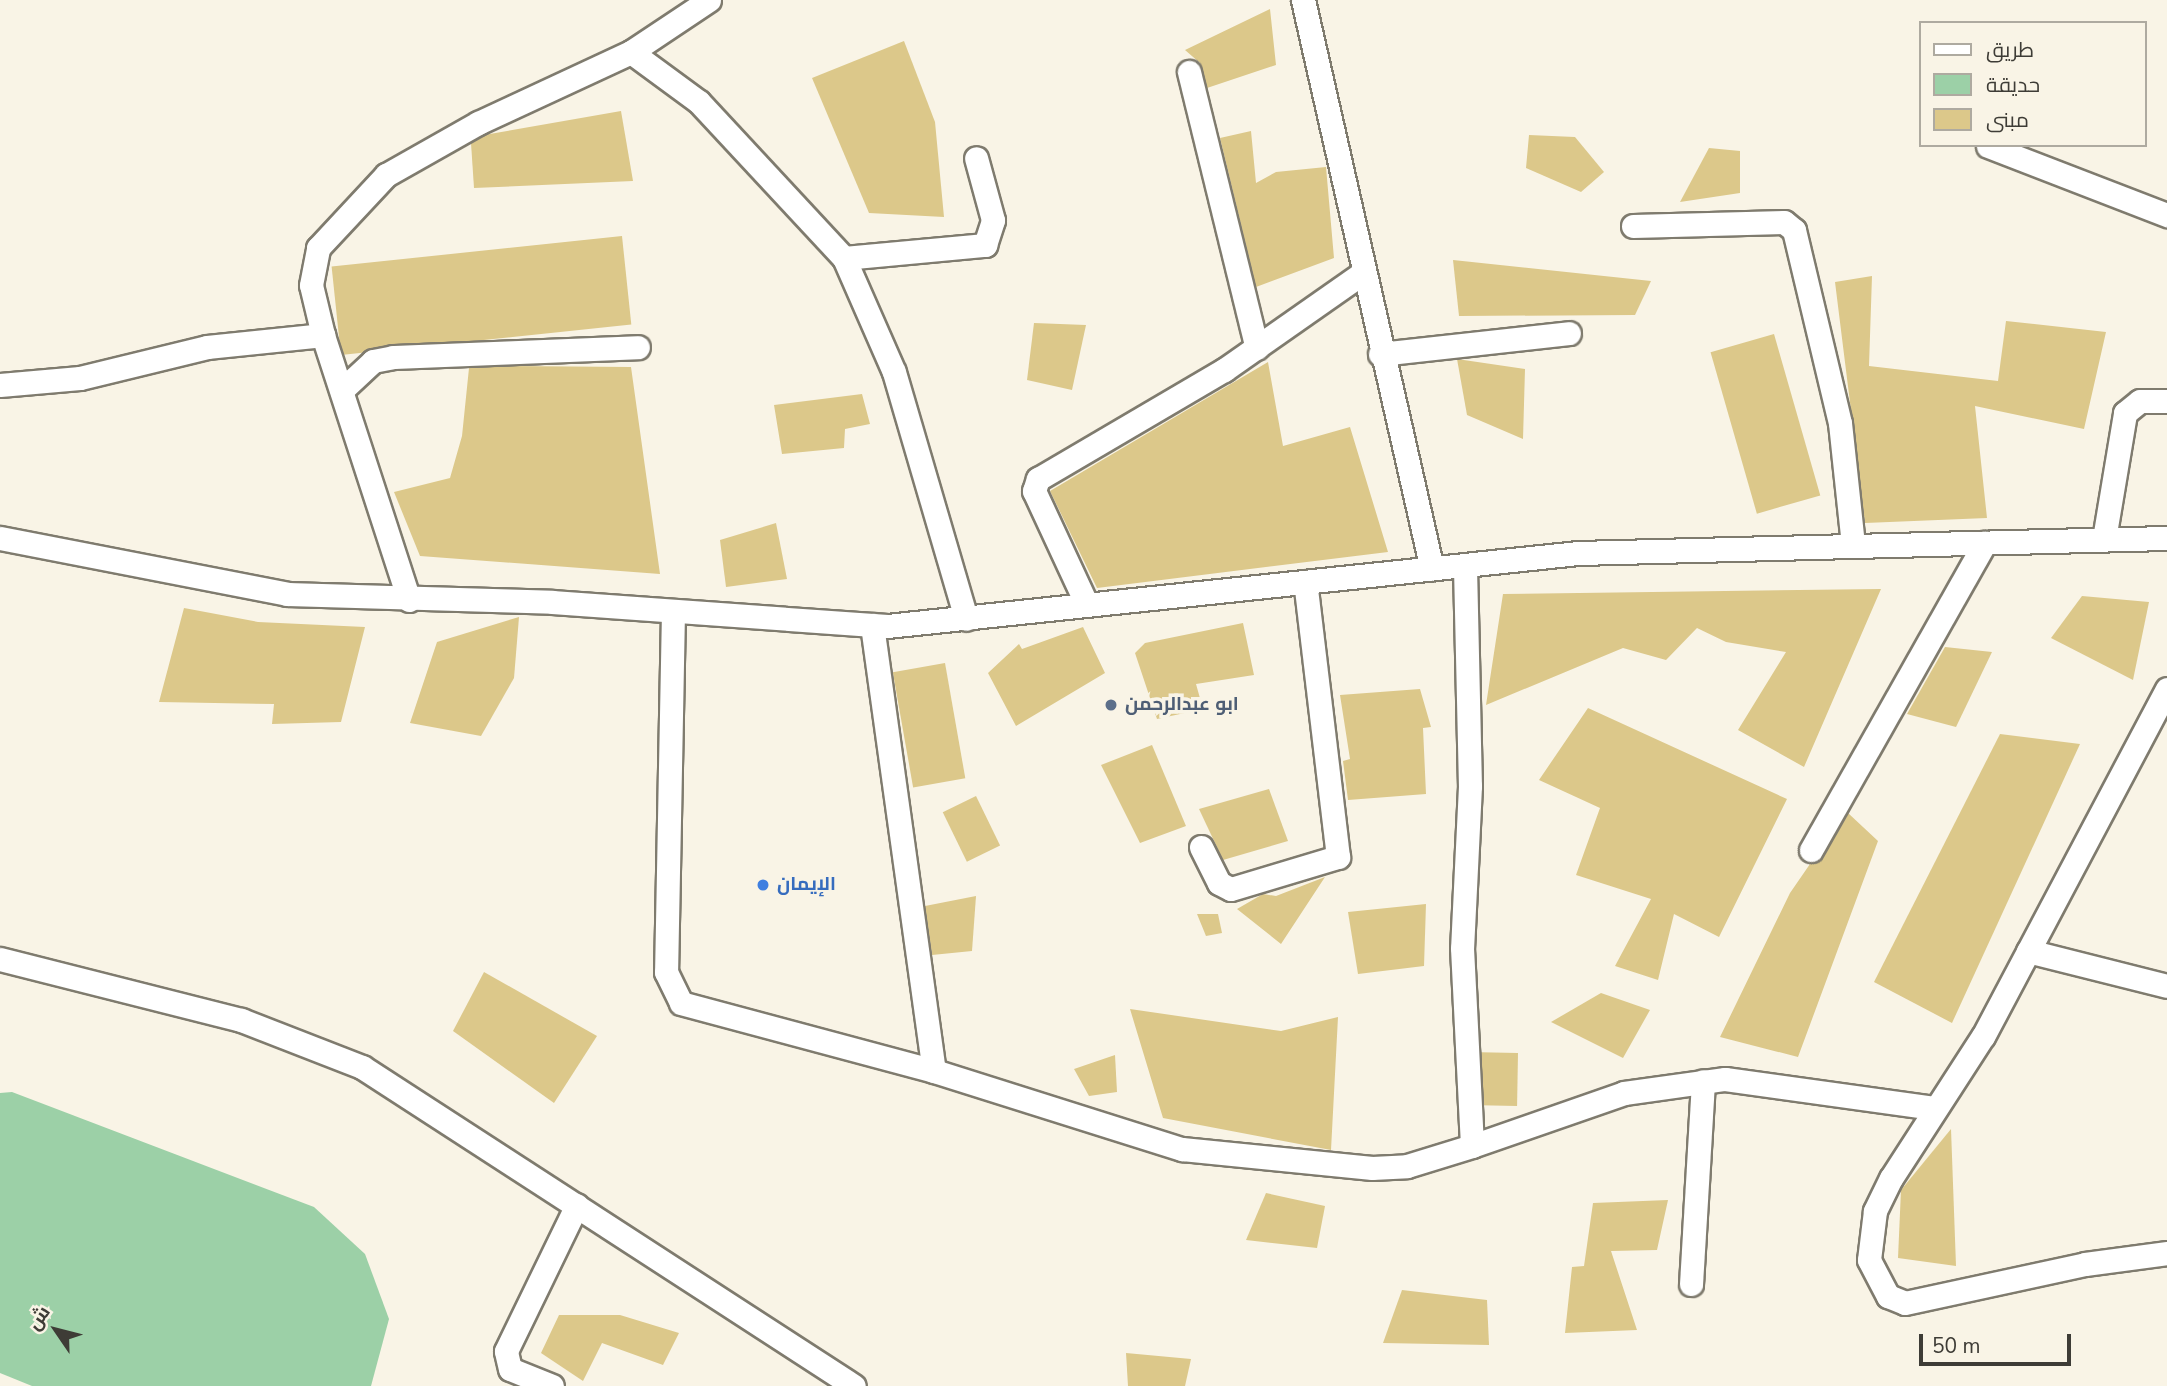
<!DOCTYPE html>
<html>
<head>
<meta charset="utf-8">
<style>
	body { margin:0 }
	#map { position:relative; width:2167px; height:1386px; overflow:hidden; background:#f9f4e6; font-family:"Nunito Sans",Cairo,sans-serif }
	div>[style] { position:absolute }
	.green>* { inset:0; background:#9cd0a7 }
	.building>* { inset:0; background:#dcc88a; transform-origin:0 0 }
	.roads { filter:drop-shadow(2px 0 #7f7b6e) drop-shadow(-2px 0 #7f7b6e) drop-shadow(0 2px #7f7b6e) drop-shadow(0 -2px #7f7b6e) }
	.street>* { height:23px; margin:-11.5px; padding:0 11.5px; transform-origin:11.5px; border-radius:11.5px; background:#fff }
	.dots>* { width:19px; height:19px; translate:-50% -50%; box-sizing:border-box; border:4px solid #f9f4e6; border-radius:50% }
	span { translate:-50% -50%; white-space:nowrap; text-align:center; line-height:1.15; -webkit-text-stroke:7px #f9f4e6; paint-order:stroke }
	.service-label { font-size:19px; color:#4e5e75; font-weight:700 }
	.left { translate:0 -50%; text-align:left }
	.shop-label { font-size:19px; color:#366cbe; font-weight:700 }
	.legend { position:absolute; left:1919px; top:21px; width:228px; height:126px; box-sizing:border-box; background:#f9f4e6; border:2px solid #aeaaa0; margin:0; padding:9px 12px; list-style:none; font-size:21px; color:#3e3c36 }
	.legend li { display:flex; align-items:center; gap:14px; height:35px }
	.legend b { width:35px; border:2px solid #aeaaa0 }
	.north { position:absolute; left:21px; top:1295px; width:70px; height:70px; -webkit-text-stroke:5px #f9f4e6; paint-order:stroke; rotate:305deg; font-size:19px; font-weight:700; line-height:28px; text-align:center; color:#3e3c36 }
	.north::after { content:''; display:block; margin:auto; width:24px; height:32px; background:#3e3c36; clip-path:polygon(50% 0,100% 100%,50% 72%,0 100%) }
	.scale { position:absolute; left:1919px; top:1334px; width:152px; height:32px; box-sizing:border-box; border:4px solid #3e3c36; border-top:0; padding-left:9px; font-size:21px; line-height:24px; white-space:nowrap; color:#3e3c36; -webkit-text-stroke:5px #f9f4e6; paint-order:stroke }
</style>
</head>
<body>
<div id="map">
	<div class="green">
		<i style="clip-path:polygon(12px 1092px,314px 1207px,365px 1254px,389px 1319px,371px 1386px,32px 1386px,0 1373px,0 1093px)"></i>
	</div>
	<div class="building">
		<i style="clip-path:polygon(1270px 9px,1276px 65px,1207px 88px,1200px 63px,1185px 50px)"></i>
		<i style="clip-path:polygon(904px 41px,935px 122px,944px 217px,869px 213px,812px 78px)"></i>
		<i style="clip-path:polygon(621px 111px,633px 181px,474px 188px,471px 143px,484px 135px)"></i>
		<i style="clip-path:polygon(1251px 131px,1256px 183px,1276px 172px,1326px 167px,1334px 258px,1256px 287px,1220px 138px)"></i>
		<i style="clip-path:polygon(1529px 135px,1575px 137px,1604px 172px,1581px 192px,1526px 168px)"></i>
		<i style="clip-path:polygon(1709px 148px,1740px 151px,1740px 193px,1680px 202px)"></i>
		<i style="left:622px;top:236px;width:89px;height:292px;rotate:84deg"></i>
		<i style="clip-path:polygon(1453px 260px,1651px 281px,1635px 315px,1459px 316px)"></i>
		<i style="clip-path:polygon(1872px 276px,1869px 366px,1998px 381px,2006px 321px,2106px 332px,2084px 429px,1975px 406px,1987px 518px,1865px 523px,1835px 282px)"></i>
		<i style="clip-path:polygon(1034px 323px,1086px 325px,1072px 390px,1027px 380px)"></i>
		<i style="left:1774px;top:334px;width:168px;height:66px;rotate:74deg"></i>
		<i style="clip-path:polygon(1457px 359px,1525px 369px,1523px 439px,1467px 415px)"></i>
		<i style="clip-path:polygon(1268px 362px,1283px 446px,1350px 427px,1388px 552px,1097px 588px,1050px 491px)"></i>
		<i style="clip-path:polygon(510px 366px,631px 367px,660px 574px,420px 556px,394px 492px,450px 478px,462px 436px,469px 368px)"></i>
		<i style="clip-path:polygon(862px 394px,870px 424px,845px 429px,844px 448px,782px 454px,774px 405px)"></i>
		<i style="clip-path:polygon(776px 523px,787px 579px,726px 587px,720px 540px)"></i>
		<i style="clip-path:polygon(1881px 589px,1804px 767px,1738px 730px,1786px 652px,1726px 642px,1697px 628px,1666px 660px,1623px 648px,1486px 705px,1503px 594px)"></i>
		<i style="clip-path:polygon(2082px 596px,2149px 602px,2133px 680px,2051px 638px)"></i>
		<i style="clip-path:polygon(184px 608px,258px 622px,365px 627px,341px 722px,272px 724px,274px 704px,159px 702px)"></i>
		<i style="clip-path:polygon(519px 617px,514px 678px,481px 736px,410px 723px,437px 642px)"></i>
		<i style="clip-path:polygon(1243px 623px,1254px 675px,1196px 684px,1203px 709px,1157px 719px,1135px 653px,1145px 643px)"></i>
		<i style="clip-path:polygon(1083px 627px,1105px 673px,1016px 726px,988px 673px,1019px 644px,1022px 649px)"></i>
		<i style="clip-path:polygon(1945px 647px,1992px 652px,1956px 727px,1907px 714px)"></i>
		<i style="left:945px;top:663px;width:117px;height:53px;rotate:80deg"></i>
		<i style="clip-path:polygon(1420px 689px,1431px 727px,1423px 728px,1426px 794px,1348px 800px,1343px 761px,1350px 759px,1340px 695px)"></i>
		<i style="clip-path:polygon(1588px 708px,1787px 799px,1719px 937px,1674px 914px,1658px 980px,1615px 966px,1651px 899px,1576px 875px,1600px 808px,1539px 780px)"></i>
		<i style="clip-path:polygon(2000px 734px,2080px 744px,1952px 1023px,1874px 982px)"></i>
		<i style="clip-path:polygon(1152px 745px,1186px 826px,1140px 843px,1101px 765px)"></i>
		<i style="clip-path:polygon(1269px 789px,1288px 841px,1223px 860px,1199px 809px)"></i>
		<i style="left:976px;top:796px;width:55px;height:37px;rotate:64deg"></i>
		<i style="clip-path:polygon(1848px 813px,1878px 841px,1798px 1057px,1720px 1037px,1790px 893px,1810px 864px,1823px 857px)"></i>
		<i style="clip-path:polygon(1325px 877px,1281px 944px,1237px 909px,1263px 894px,1276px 896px)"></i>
		<i style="clip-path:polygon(976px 896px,972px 951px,932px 955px,925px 906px)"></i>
		<i style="clip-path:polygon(1426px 904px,1424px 966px,1358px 974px,1348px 912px)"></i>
		<i style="clip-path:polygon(1197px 914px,1218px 914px,1222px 933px,1206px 936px)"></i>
		<i style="clip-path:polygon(484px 972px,597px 1036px,554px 1103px,453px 1031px)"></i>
		<i style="clip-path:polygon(1601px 993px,1650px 1010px,1623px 1058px,1551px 1022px)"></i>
		<i style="clip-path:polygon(1130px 1009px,1281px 1031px,1338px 1017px,1331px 1150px,1163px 1118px)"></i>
		<i style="left:1518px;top:1053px;width:53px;height:37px;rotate:91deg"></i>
		<i style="clip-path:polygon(1115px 1055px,1117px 1092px,1089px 1096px,1074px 1069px)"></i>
		<i style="clip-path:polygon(1951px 1129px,1956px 1266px,1898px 1258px,1901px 1190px)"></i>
		<i style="clip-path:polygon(1266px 1193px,1325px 1206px,1317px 1248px,1246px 1240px)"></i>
		<i style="clip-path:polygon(1668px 1200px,1657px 1250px,1611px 1251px,1637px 1330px,1565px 1333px,1572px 1267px,1584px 1266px,1593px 1203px)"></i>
		<i style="clip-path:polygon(1402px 1290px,1487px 1300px,1489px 1345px,1383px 1343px)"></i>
		<i style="clip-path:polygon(559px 1315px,620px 1315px,679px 1333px,663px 1365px,602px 1343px,583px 1381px,541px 1353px)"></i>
		<i style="clip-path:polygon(1126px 1353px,1191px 1359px,1185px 1386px,1128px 1386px)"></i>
	</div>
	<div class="roads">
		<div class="street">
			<i style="left:709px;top:0;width:94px;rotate:146.3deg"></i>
			<i style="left:631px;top:52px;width:84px;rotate:36.3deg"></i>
			<i style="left:699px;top:102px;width:213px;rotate:47.1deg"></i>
			<i style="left:844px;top:258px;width:124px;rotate:66.3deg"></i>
			<i style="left:894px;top:372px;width:257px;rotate:73.7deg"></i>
			<i style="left:1303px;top:0;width:583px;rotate:77.23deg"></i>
			<i style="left:1189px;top:72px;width:284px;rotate:76.2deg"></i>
			<i style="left:1988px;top:146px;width:192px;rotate:21.1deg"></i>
			<i style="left:1633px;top:226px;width:151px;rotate:-1.5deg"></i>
			<i style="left:1784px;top:222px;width:13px;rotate:39deg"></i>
			<i style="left:1794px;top:230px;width:198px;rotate:76.6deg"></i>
			<i style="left:1840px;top:423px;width:123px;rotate:83.9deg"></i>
			<i style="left:844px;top:258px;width:142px;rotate:-5.3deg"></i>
			<i style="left:985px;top:245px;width:26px;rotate:-72deg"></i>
			<i style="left:993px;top:220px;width:64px;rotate:-105.3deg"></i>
			<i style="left:1380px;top:354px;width:190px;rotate:-6.3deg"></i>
			<i style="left:0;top:385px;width:80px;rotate:-5deg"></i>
			<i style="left:80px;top:378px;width:131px;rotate:-13.7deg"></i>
			<i style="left:207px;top:347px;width:117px;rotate:-5.9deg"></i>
			<i style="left:343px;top:389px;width:41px;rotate:-43deg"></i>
			<i style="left:373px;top:361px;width:20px;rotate:-11deg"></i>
			<i style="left:393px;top:357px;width:245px;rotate:-2.3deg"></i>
			<i style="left:0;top:538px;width:292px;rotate:11deg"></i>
			<i style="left:287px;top:594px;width:265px;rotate:1.7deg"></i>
			<i style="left:552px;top:602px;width:336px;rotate:4.1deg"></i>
			<i style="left:887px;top:626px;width:695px;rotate:-6.03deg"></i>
			<i style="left:1578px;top:553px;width:589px;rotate:-1.46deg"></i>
			<i style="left:2104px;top:539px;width:128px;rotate:-80.5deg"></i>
			<i style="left:2125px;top:413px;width:19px;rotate:-39deg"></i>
			<i style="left:2140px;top:401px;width:27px"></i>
			<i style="left:1465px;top:567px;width:219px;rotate:88.7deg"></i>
			<i style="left:1470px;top:786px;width:162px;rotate:92.8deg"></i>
			<i style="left:1462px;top:948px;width:198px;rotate:87.1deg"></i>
			<i style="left:1472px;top:1146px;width:161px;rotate:-19.2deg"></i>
			<i style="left:1624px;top:1093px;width:102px;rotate:-7.9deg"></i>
			<i style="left:1725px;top:1079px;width:211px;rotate:7.9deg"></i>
			<i style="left:409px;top:600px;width:279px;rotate:-108deg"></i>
			<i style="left:323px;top:335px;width:51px;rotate:-103.5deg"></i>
			<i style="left:311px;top:285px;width:38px;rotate:-79deg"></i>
			<i style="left:318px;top:248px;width:100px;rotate:-47deg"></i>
			<i style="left:386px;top:175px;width:106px;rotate:-29.5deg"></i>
			<i style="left:478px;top:123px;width:169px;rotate:-24.9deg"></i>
			<i style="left:1087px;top:605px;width:126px;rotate:-114.9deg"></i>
			<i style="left:1034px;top:491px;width:13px;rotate:-72deg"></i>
			<i style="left:1038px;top:479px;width:216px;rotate:-30.4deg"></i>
			<i style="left:1224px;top:370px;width:167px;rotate:-35deg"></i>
			<i style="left:673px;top:611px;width:361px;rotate:91.1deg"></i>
			<i style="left:666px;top:972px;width:34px;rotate:64deg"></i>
			<i style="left:681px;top:1003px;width:262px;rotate:15deg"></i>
			<i style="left:934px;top:1071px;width:260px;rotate:17.5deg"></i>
			<i style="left:1182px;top:1149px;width:191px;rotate:5.7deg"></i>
			<i style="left:1372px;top:1168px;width:35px;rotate:-3deg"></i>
			<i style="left:1407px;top:1166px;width:68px;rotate:-17.1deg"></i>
			<i style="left:872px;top:625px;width:450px;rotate:82.1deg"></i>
			<i style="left:2167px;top:689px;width:393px;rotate:117.9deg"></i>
			<i style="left:1983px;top:1036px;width:169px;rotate:122.9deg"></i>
			<i style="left:1891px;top:1178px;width:37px;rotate:116deg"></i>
			<i style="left:1875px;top:1211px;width:49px;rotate:97deg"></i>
			<i style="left:1869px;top:1260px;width:41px;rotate:62.2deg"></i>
			<i style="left:1888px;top:1296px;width:18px;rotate:22deg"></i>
			<i style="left:1905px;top:1303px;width:184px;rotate:-12.2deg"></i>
			<i style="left:2085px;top:1264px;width:83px;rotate:-7.6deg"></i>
			<i style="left:1201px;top:847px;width:40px;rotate:63.4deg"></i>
			<i style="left:1219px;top:883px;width:13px;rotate:27deg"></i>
			<i style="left:1231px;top:889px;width:112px;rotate:-16.7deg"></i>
			<i style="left:1338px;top:857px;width:277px;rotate:-96.8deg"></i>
			<i style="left:1811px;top:850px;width:353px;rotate:-60.5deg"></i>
			<i style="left:2028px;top:951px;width:143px;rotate:14.1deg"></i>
			<i style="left:0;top:959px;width:249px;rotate:14.2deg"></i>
			<i style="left:241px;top:1020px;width:130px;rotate:21.2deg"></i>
			<i style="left:362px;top:1067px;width:586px;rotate:32.96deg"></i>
			<i style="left:1691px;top:1284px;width:203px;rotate:-86.6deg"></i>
			<i style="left:552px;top:1386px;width:45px;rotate:-158deg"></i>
			<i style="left:510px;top:1369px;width:18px;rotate:-103deg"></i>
			<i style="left:506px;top:1351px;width:162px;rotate:-64.1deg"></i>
		</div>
	</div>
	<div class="dots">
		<i style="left:1111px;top:705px;background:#5c6f8a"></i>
		<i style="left:763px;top:885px;background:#3f7fe0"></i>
	</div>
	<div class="service-label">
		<span class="left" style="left:1125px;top:705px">ابو عبدالرحمن</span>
	</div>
	<div class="shop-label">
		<span class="left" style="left:777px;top:885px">الإيمان</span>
	</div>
	<ul class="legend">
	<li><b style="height:9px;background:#fff"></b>طريق</li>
	<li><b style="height:19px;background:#9cd0a7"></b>حديقة</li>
	<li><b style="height:19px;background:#dcc88a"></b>مبنى</li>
	</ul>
	<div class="north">ش</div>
	<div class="scale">50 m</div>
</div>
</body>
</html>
